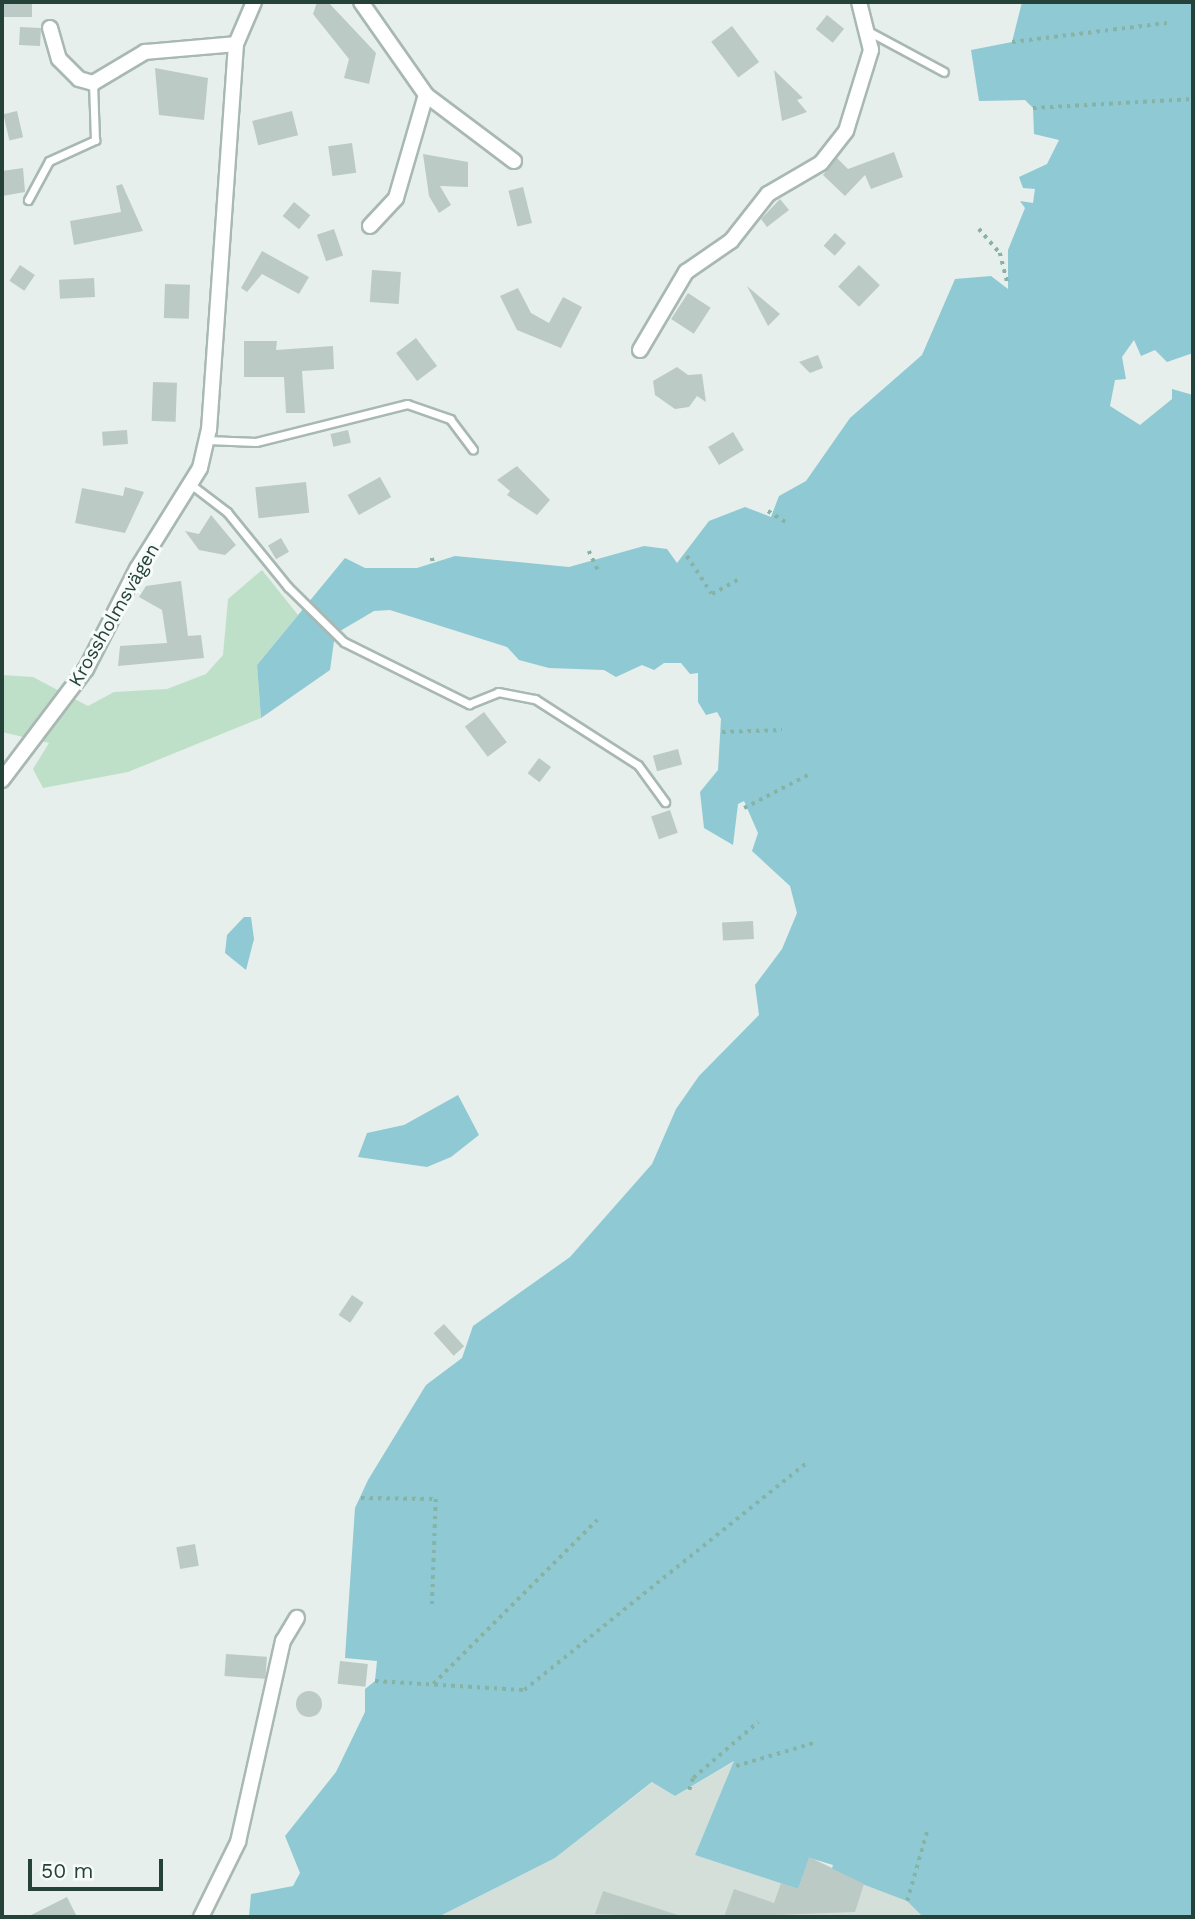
<!DOCTYPE html>
<html>
<head>
<meta charset="utf-8">
<style>
	body { margin:0 }
	#map { position:relative; width:1195px; height:1919px; overflow:hidden; background:#e6efeb; font-family:"Work Sans",sans-serif }
	div>[style] { position:absolute }
	.built>* { inset:0; background:#d4dfda }
	.green>* { inset:0; background:#bfe0c8 }
	.water>* { inset:0; background:#8ec9d4 }
	.building>* { inset:0; background:#bbcac4; transform-origin:0 0 }
	.round { border-radius:50% }
	.path>* { height:3.5px; margin-top:-1.75px; transform-origin:0; background:repeating-linear-gradient(90deg,#86b3a5 0 3.5px,transparent 0 8.5px) }
	.roads { filter:drop-shadow(2px 0 #a8b8b2) drop-shadow(-2px 0 #a8b8b2) drop-shadow(0 2px #a8b8b2) drop-shadow(0 -2px #a8b8b2) }
	.service>* { height:7px; margin:-3.5px; padding:0 3.5px; transform-origin:3.5px; border-radius:3.5px; background:#fff }
	.minor>* { height:14px; margin:-7px; padding:0 7px; transform-origin:7px; border-radius:7px; background:#fff }
	span { translate:-50% -50%; white-space:nowrap; text-align:center; line-height:1.15; -webkit-text-stroke:6px #f7fbf9; paint-order:stroke }
	.street-label { font-size:19px; color:#24423a }
	.frame { position:absolute; inset:0; border:4px solid #24423a; pointer-events:none }
	.scale { position:absolute; left:28px; top:1859px; width:135px; height:32px; box-sizing:border-box; border:4px solid #24423a; border-top:0; padding-left:9px; font-size:21px; line-height:24px; white-space:nowrap; color:#24423a; -webkit-text-stroke:5px #f7fbf9; paint-order:stroke }
</style>
</head>
<body>
<div id="map">
	<div class="built">
		<i style="clip-path:polygon(735px 1761px,695px 1855px,798px 1889px,809px 1857px,907px 1901px,923px 1917px,438px 1917px,555px 1858px,653px 1782px,675px 1796px)"></i>
	</div>
	<div class="green">
		<i style="clip-path:polygon(262px 570px,298px 615px,257px 665px,261px 718px,128px 772px,43px 788px,33px 769px,49px 743px,2px 732px,2px 675px,33px 677px,88px 706px,114px 692px,167px 689px,206px 674px,223px 655px,228px 599px)"></i>
	</div>
	<div class="water">
		<i style="clip-path:polygon(1022px 2px,1193px 2px,1193px 353px,1167px 362px,1155px 350px,1141px 356px,1134px 340px,1122px 357px,1126px 379px,1115px 380px,1110px 406px,1140px 425px,1172px 399px,1172px 389px,1193px 395px,1193px 1917px,923px 1917px,907px 1901px,831px 1872px,833px 1865px,810px 1858px,798px 1889px,695px 1855px,734px 1761px,675px 1796px,652px 1782px,555px 1858px,438px 1917px,249px 1917px,251px 1894px,293px 1886px,300px 1873px,285px 1836px,336px 1772px,365px 1712px,365px 1689px,375px 1681px,377px 1661px,345px 1658px,355px 1508px,368px 1480px,426px 1385px,462px 1358px,473px 1326px,570px 1257px,652px 1164px,676px 1109px,699px 1076px,759px 1015px,755px 985px,782px 949px,797px 913px,790px 886px,752px 851px,758px 833px,744px 801px,738px 804px,733px 845px,704px 828px,700px 792px,718px 770px,721px 719px,717px 712px,706px 715px,698px 702px,698px 673px,690px 674px,681px 663px,664px 663px,654px 670px,642px 665px,616px 677px,604px 670px,549px 668px,519px 660px,507px 647px,390px 610px,374px 611px,335px 634px,330px 670px,261px 718px,257px 665px,345px 558px,365px 568px,417px 568px,455px 556px,569px 567px,644px 546px,667px 549px,677px 563px,709px 521px,745px 507px,771px 517px,779px 496px,806px 481px,850px 418px,922px 355px,955px 279px,991px 276px,1008px 289px,1008px 250px,1025px 208px,1020px 201px,1033px 203px,1035px 189px,1023px 188px,1019px 177px,1047px 164px,1059px 140px,1034px 134px,1033px 108px,1025px 100px,979px 101px,971px 50px,1012px 42px)"></i>
		<i style="clip-path:polygon(244px 917px,251px 917px,254px 939px,246px 970px,225px 953px,227px 935px)"></i>
		<i style="clip-path:polygon(458px 1095px,479px 1135px,451px 1157px,427px 1167px,358px 1157px,367px 1133px,404px 1125px)"></i>
	</div>
	<div class="building">
		<i style="left:2px;top:2px;width:30px;height:15px"></i>
		<i style="clip-path:polygon(317px 2px,328px 2px,376px 53px,369px 84px,344px 78px,349px 59px,313px 14px)"></i>
		<i style="left:827px;top:15px;width:22px;height:18px;rotate:39deg"></i>
		<i style="left:732px;top:26px;width:45px;height:26px;rotate:53deg"></i>
		<i style="left:20px;top:27px;width:21px;height:18px;rotate:3deg"></i>
		<i style="clip-path:polygon(155px 68px,208px 78px,204px 120px,159px 115px)"></i>
		<i style="clip-path:polygon(774px 70px,803px 98px,797px 100px,807px 112px,782px 121px)"></i>
		<i style="left:17px;top:111px;width:27px;height:14px;rotate:77deg"></i>
		<i style="left:292px;top:111px;width:25px;height:41px;rotate:76deg"></i>
		<i style="left:352px;top:143px;width:30px;height:24px;rotate:82deg"></i>
		<i style="clip-path:polygon(894px 152px,903px 177px,871px 189px,865px 175px,845px 196px,823px 175px,837px 158px,848px 169px)"></i>
		<i style="clip-path:polygon(423px 154px,468px 162px,468px 187px,440px 186px,451px 205px,439px 213px,429px 196px)"></i>
		<i style="clip-path:polygon(23px 168px,25px 192px,2px 196px,2px 171px)"></i>
		<i style="clip-path:polygon(122px 184px,143px 231px,74px 245px,70px 221px,121px 212px,116px 186px)"></i>
		<i style="left:523px;top:187px;width:37px;height:15px;rotate:76deg"></i>
		<i style="clip-path:polygon(780px 199px,789px 210px,767px 227px,761px 219px)"></i>
		<i style="left:294px;top:202px;width:21px;height:18px;rotate:39deg"></i>
		<i style="left:334px;top:229px;width:28px;height:18px;rotate:71deg"></i>
		<i style="left:835px;top:233px;width:15px;height:17px;rotate:42deg"></i>
		<i style="clip-path:polygon(262px 251px,309px 277px,299px 294px,262px 274px,247px 292px,241px 288px)"></i>
		<i style="left:20px;top:265px;width:18px;height:19px;rotate:34deg"></i>
		<i style="left:859px;top:265px;width:29px;height:30px;rotate:44deg"></i>
		<i style="left:372px;top:270px;width:29px;height:32px;rotate:4deg"></i>
		<i style="left:94px;top:278px;width:19px;height:35px;rotate:87deg"></i>
		<i style="left:165px;top:284px;width:25px;height:34px;rotate:2deg"></i>
		<i style="clip-path:polygon(747px 286px,780px 314px,768px 326px)"></i>
		<i style="clip-path:polygon(518px 288px,531px 313px,549px 323px,563px 297px,582px 307px,561px 348px,517px 330px,500px 296px)"></i>
		<i style="left:688px;top:293px;width:27px;height:31px;rotate:33deg"></i>
		<i style="left:416px;top:338px;width:35px;height:25px;rotate:53deg"></i>
		<i style="clip-path:polygon(244px 341px,277px 341px,276px 350px,333px 346px,334px 369px,302px 371px,305px 413px,286px 413px,284px 377px,244px 377px)"></i>
		<i style="clip-path:polygon(818px 355px,823px 368px,810px 373px,799px 362px)"></i>
		<i style="clip-path:polygon(677px 367px,688px 375px,702px 374px,706px 402px,697px 396px,689px 407px,675px 409px,655px 395px,653px 381px)"></i>
		<i style="left:153px;top:382px;width:24px;height:39px;rotate:2deg"></i>
		<i style="left:127px;top:430px;width:14px;height:25px;rotate:86deg"></i>
		<i style="left:348px;top:430px;width:13px;height:18px;rotate:77deg"></i>
		<i style="left:733px;top:432px;width:21px;height:29px;rotate:59deg"></i>
		<i style="clip-path:polygon(517px 466px,550px 500px,537px 515px,507px 495px,510px 491px,497px 480px)"></i>
		<i style="left:380px;top:477px;width:23px;height:37px;rotate:61deg"></i>
		<i style="left:306px;top:482px;width:31px;height:51px;rotate:84deg"></i>
		<i style="clip-path:polygon(125px 487px,144px 492px,125px 533px,75px 523px,82px 488px,123px 496px)"></i>
		<i style="clip-path:polygon(211px 515px,236px 545px,225px 555px,199px 550px,185px 531px,199px 534px)"></i>
		<i style="left:281px;top:538px;width:16px;height:15px;rotate:60deg"></i>
		<i style="clip-path:polygon(181px 581px,188px 636px,201px 635px,204px 658px,118px 666px,120px 646px,167px 643px,162px 610px,139px 597px,146px 586px)"></i>
		<i style="left:484px;top:712px;width:38px;height:24px;rotate:53deg"></i>
		<i style="left:678px;top:749px;width:16px;height:26px;rotate:75deg"></i>
		<i style="left:539px;top:758px;width:15px;height:19px;rotate:37deg"></i>
		<i style="left:670px;top:810px;width:24px;height:20px;rotate:71deg"></i>
		<i style="left:753px;top:921px;width:18px;height:31px;rotate:87deg"></i>
		<i style="left:352px;top:1295px;width:14px;height:24px;rotate:34deg"></i>
		<i style="left:444px;top:1324px;width:30px;height:14px;rotate:48deg"></i>
		<i style="left:195px;top:1544px;width:22px;height:19px;rotate:80deg"></i>
		<i style="left:226px;top:1654px;width:41px;height:22px;rotate:4deg"></i>
		<i style="left:340px;top:1661px;width:28px;height:23px;rotate:6deg"></i>
		<i class="round" style="left:296px;top:1691px;width:26px;height:26px"></i>
		<i style="clip-path:polygon(809px 1857px,864px 1884px,855px 1912px,724px 1917px,734px 1889px,774px 1903px,781px 1883px,798px 1889px)"></i>
		<i style="clip-path:polygon(603px 1891px,678px 1915px,678px 1917px,595px 1914px)"></i>
		<i style="clip-path:polygon(67px 1897px,77px 1917px,27px 1917px)"></i>
	</div>
	<div class="path">
		<i style="left:1012px;top:42px;width:156px;rotate:-7deg"></i>
		<i style="left:1033px;top:108px;width:160px;rotate:-3.2deg"></i>
		<i style="left:979px;top:229px;width:32px;rotate:49deg"></i>
		<i style="left:1000px;top:253px;width:32px;rotate:76deg"></i>
		<i style="left:768px;top:511px;width:22px;rotate:32deg"></i>
		<i style="left:589px;top:551px;width:21px;rotate:65deg"></i>
		<i style="left:687px;top:556px;width:45px;rotate:56.7deg"></i>
		<i style="left:712px;top:594px;width:33px;rotate:-29deg"></i>
		<i style="left:432px;top:558px;width:8px;rotate:76deg"></i>
		<i style="left:722px;top:732px;width:60px;rotate:-1.9deg"></i>
		<i style="left:744px;top:808px;width:74px;rotate:-27.3deg"></i>
		<i style="left:361px;top:1498px;width:75px;rotate:0.8deg"></i>
		<i style="left:436px;top:1499px;width:109px;rotate:92.1deg"></i>
		<i style="left:375px;top:1681px;width:149px;rotate:3.5deg"></i>
		<i style="left:524px;top:1690px;width:364px;rotate:-38.8deg"></i>
		<i style="left:433px;top:1684px;width:232px;rotate:-45deg"></i>
		<i style="left:736px;top:1766px;width:84px;rotate:-16.5deg"></i>
		<i style="left:689px;top:1790px;width:13px;rotate:-72deg"></i>
		<i style="left:693px;top:1778px;width:86px;rotate:-40.7deg"></i>
		<i style="left:907px;top:1901px;width:76px;rotate:-74deg"></i>
	</div>
	<div class="roads">
		<div class="service">
			<i style="left:868px;top:31px;width:86px;rotate:28.3deg"></i>
			<i style="left:28px;top:200px;width:44px;rotate:-61.7deg"></i>
			<i style="left:49px;top:161px;width:51px;rotate:-24.5deg"></i>
			<i style="left:95px;top:140px;width:57px;rotate:-92deg"></i>
			<i style="left:207px;top:440px;width:49px;rotate:2.3deg"></i>
			<i style="left:256px;top:442px;width:156px;rotate:-14.1deg"></i>
			<i style="left:407px;top:404px;width:46px;rotate:19.2deg"></i>
			<i style="left:450px;top:419px;width:38px;rotate:53deg"></i>
			<i style="left:193px;top:486px;width:43px;rotate:37.4deg"></i>
			<i style="left:227px;top:512px;width:97px;rotate:50.9deg"></i>
			<i style="left:288px;top:587px;width:78px;rotate:44.5deg"></i>
			<i style="left:344px;top:642px;width:140px;rotate:26.4deg"></i>
			<i style="left:469px;top:704px;width:31px;rotate:-22deg"></i>
			<i style="left:498px;top:692px;width:38px;rotate:11deg"></i>
			<i style="left:535px;top:699px;width:122px;rotate:32.7deg"></i>
			<i style="left:638px;top:765px;width:46px;rotate:53.9deg"></i>
		</div>
		<div class="minor">
			<i style="left:361px;top:2px;width:113px;rotate:55deg"></i>
			<i style="left:426px;top:95px;width:110px;rotate:36.9deg"></i>
			<i style="left:50px;top:28px;width:32px;rotate:74deg"></i>
			<i style="left:59px;top:59px;width:28px;rotate:45deg"></i>
			<i style="left:79px;top:79px;width:15px;rotate:16deg"></i>
			<i style="left:93px;top:83px;width:61px;rotate:-30.8deg"></i>
			<i style="left:145px;top:52px;width:91px;rotate:-5deg"></i>
			<i style="left:370px;top:226px;width:38px;rotate:-47deg"></i>
			<i style="left:396px;top:198px;width:107px;rotate:-73.8deg"></i>
			<i style="left:640px;top:350px;width:91px;rotate:-59.5deg"></i>
			<i style="left:686px;top:272px;width:55px;rotate:-34.6deg"></i>
			<i style="left:731px;top:241px;width:60px;rotate:-51.8deg"></i>
			<i style="left:768px;top:194px;width:61px;rotate:-30.3deg"></i>
			<i style="left:821px;top:163px;width:41px;rotate:-52deg"></i>
			<i style="left:846px;top:131px;width:85px;rotate:-72.8deg"></i>
			<i style="left:871px;top:50px;width:49px;rotate:-104deg"></i>
			<i style="left:2px;top:780px;width:139px;rotate:-52.9deg"></i>
			<i style="left:86px;top:669px;width:112px;rotate:-63deg"></i>
			<i style="left:137px;top:569px;width:119px;rotate:-58deg"></i>
			<i style="left:200px;top:468px;width:39px;rotate:-77deg"></i>
			<i style="left:209px;top:430px;width:387px;rotate:-86deg"></i>
			<i style="left:236px;top:44px;width:46px;rotate:-66.8deg"></i>
			<i style="left:201px;top:1917px;width:84px;rotate:-63.7deg"></i>
			<i style="left:238px;top:1842px;width:206px;rotate:-77.4deg"></i>
			<i style="left:283px;top:1641px;width:27px;rotate:-59deg"></i>
		</div>
	</div>
	<div class="street-label">
		<span style="left:114px;top:615px;rotate:-60deg">Krossholmsvägen</span>
	</div>
	<div class="frame"></div>
	<div class="scale">50 m</div>
</div>
</body>
</html>
